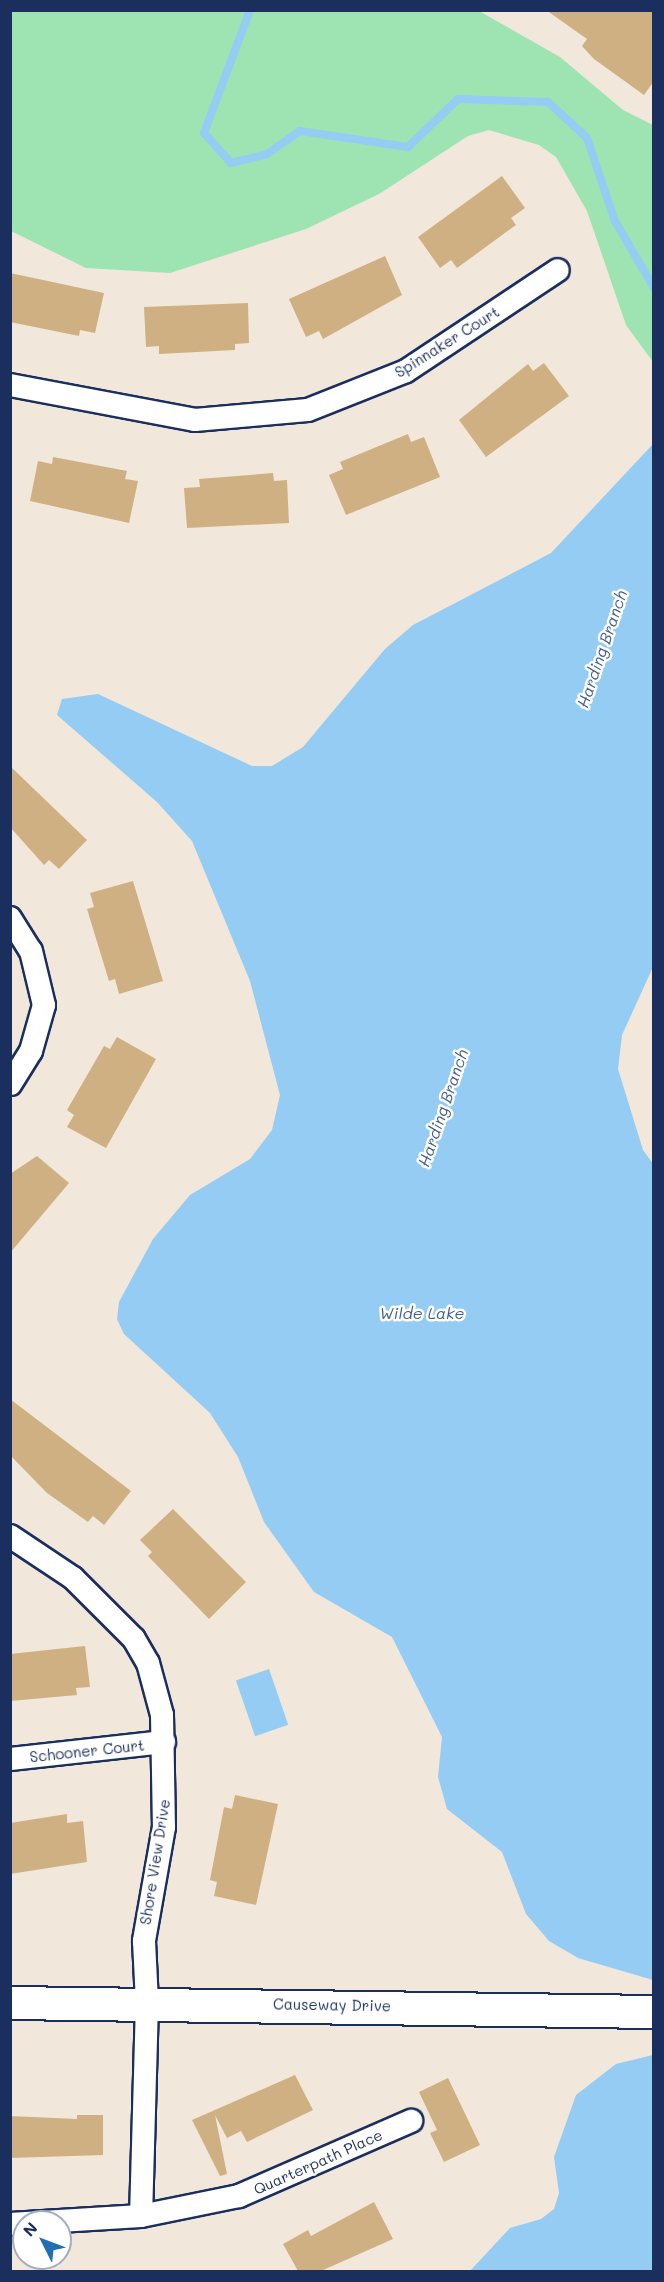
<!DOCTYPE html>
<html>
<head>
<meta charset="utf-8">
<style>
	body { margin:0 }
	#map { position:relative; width:664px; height:2282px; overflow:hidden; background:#f1e7da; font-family:Mali,sans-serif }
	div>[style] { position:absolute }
	.green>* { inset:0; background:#9de4b2 }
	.water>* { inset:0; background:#95ccf3; transform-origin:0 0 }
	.stream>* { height:8px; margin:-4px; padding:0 4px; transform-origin:4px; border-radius:4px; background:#95ccf3 }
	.building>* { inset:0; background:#cfb083 }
	.roads { filter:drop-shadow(2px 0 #1b2f5e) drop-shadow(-2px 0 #1b2f5e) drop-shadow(0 2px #1b2f5e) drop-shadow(0 -2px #1b2f5e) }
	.street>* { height:22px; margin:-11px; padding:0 11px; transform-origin:11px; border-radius:11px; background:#fff }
	.secondary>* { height:32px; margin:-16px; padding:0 16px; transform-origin:16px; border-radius:16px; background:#fff }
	span { translate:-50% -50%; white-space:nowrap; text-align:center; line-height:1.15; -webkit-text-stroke:5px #fff; paint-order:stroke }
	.street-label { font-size:15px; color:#1b2f5e }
	.water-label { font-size:16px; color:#405e8b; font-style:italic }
	.frame { position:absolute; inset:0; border:12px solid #1b2f5e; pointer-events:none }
	.north { position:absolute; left:12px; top:2210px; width:60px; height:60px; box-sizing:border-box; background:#fff; border:2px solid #a4acbf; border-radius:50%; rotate:312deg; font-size:16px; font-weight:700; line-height:24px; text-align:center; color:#1b2f5e }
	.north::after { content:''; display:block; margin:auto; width:21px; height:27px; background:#1f6fb2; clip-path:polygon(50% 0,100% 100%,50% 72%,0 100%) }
</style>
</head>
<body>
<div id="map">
	<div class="green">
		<i style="clip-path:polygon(10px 11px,479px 11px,560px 57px,623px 110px,653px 125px,653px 362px,626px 325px,587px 211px,556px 157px,539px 145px,489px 130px,468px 136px,379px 194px,306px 229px,170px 273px,86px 268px,11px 231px)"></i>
	</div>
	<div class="water">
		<i style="clip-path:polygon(653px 444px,653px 967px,622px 1035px,618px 1069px,643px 1150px,654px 1165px,653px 1980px,578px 1958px,549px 1941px,526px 1914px,502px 1852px,447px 1809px,438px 1777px,442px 1737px,392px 1637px,314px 1592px,264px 1522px,238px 1457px,210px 1413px,124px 1334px,117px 1319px,119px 1302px,153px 1239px,190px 1195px,250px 1159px,272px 1130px,280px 1095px,250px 981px,192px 841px,157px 802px,57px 715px,62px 699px,98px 694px,252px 766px,272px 766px,303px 747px,385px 649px,413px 625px,551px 553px)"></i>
		<i style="left:269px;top:1669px;width:59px;height:35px;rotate:71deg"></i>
		<i style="clip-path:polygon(653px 2055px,653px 2271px,470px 2271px,510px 2228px,541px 2219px,554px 2209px,559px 2193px,554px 2157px,576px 2095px,616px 2064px)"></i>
	</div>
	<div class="stream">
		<i style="left:250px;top:10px;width:131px;rotate:110.5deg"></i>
		<i style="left:204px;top:133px;width:40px;rotate:48deg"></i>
		<i style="left:231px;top:163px;width:37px;rotate:-14deg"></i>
		<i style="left:267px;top:154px;width:40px;rotate:-34.9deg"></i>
		<i style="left:300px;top:131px;width:109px;rotate:8.4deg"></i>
		<i style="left:408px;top:147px;width:69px;rotate:-43.8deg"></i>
		<i style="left:458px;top:99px;width:90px;rotate:1.9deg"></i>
		<i style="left:548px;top:102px;width:53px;rotate:42.7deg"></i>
		<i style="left:587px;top:138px;width:88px;rotate:71.4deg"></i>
		<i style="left:615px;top:221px;width:78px;rotate:59.8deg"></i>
	</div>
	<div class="building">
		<i style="clip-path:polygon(546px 10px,654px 10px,654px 81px,644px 95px,594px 59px,582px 46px,587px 39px)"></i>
		<i style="clip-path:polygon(502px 176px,525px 208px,511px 218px,516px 225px,457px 268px,451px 260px,440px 268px,418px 237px)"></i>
		<i style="clip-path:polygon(385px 256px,402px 295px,323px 339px,319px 331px,306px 337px,289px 299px)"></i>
		<i style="clip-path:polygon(10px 273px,104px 293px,95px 333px,80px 330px,79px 336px,10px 322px)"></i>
		<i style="clip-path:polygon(248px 303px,249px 343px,235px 344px,235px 350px,159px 354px,159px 346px,146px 347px,144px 307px)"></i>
		<i style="clip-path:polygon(544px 363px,569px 396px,486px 457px,459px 420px,528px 364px,533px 371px)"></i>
		<i style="clip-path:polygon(408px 434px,411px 442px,424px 437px,440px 477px,346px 515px,329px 475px,343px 469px,340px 462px)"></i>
		<i style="clip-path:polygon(53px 457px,127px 471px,125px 479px,138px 481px,129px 523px,30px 501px,38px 461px,52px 464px)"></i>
		<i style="clip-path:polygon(273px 473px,274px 481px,287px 480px,289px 523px,187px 528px,184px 488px,200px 487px,199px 479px)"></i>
		<i style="clip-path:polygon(10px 766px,87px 840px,59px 869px,49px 860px,44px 865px,10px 827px)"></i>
		<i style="clip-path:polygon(133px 881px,163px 981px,119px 994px,115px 979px,109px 981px,87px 909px,94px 907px,90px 893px)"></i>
		<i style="clip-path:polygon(117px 1037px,156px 1059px,106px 1148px,67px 1127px,74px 1115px,67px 1110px,104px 1046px,110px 1049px)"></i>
		<i style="clip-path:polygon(37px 1156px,69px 1183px,10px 1253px,10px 1174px)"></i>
		<i style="clip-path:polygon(10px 1399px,131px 1491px,104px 1525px,93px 1516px,88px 1522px,47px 1493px,10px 1455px)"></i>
		<i style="clip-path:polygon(173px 1509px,246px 1582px,209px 1619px,148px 1556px,152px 1552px,140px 1540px)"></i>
		<i style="clip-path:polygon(85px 1646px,90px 1687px,76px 1688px,77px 1695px,10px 1701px,10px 1654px)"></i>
		<i style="clip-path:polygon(235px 1795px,278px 1804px,256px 1905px,214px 1896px,217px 1882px,210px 1880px,224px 1807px,232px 1809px)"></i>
		<i style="clip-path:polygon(67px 1814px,67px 1823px,83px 1821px,87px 1862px,10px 1874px,10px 1823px)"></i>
		<i style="clip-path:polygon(295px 2075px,313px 2110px,247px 2142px,241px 2131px,227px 2138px,215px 2115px,227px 2174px,220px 2176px,192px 2120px)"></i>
		<i style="clip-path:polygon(448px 2078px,480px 2145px,444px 2162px,430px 2133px,437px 2130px,419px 2092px)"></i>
		<i style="clip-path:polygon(77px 2115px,103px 2115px,103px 2155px,10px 2158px,10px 2116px,77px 2119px)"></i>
		<i style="clip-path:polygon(374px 2202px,393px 2239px,321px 2271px,298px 2271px,283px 2244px,308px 2230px,311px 2236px)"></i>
	</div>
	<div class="roads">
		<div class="street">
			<i style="left:10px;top:385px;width:188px;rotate:10.7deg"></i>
			<i style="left:195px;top:420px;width:113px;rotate:-5.1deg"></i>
			<i style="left:308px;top:410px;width:105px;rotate:-21.7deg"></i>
			<i style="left:406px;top:371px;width:182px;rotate:-33.6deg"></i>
			<i style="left:10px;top:918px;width:39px;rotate:58deg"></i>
			<i style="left:31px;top:951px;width:56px;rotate:76.5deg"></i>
			<i style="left:44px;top:1005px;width:48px;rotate:105.8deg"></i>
			<i style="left:31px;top:1051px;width:39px;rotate:122deg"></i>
			<i style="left:10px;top:1536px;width:76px;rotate:33.7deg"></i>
			<i style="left:73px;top:1578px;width:86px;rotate:45deg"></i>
			<i style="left:134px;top:1639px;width:28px;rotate:60deg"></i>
			<i style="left:148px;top:1663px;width:54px;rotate:74.9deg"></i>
			<i style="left:162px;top:1715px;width:112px;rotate:89deg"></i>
			<i style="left:164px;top:1827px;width:116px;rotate:100deg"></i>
			<i style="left:144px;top:1941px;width:62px;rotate:87.2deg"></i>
			<i style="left:147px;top:2003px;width:213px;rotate:91.6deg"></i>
			<i style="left:10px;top:1759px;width:155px;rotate:-6.3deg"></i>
			<i style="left:10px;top:2224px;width:131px;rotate:-3.5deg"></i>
			<i style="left:141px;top:2216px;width:100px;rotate:-11.5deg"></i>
			<i style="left:239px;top:2196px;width:188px;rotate:-23.6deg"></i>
		</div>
		<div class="secondary">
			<i style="left:10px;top:2003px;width:644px;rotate:0.8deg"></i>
		</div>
	</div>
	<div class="street-label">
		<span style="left:447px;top:342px;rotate:-32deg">Spinnaker Court</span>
		<span style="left:87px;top:1751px;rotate:-6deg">Schooner Court</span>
		<span style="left:155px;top:1862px;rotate:-81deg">Shore View Drive</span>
		<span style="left:332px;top:2005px;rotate:1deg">Causeway Drive</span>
		<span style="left:318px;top:2162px;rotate:-24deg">Quarterpath Place</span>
	</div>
	<div class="water-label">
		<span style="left:602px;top:649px;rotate:-71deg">Harding Branch</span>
		<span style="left:443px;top:1108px;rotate:-71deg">Harding Branch</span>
		<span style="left:422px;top:1313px">Wilde Lake</span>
	</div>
	<div class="frame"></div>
	<div class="north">N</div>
</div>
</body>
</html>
